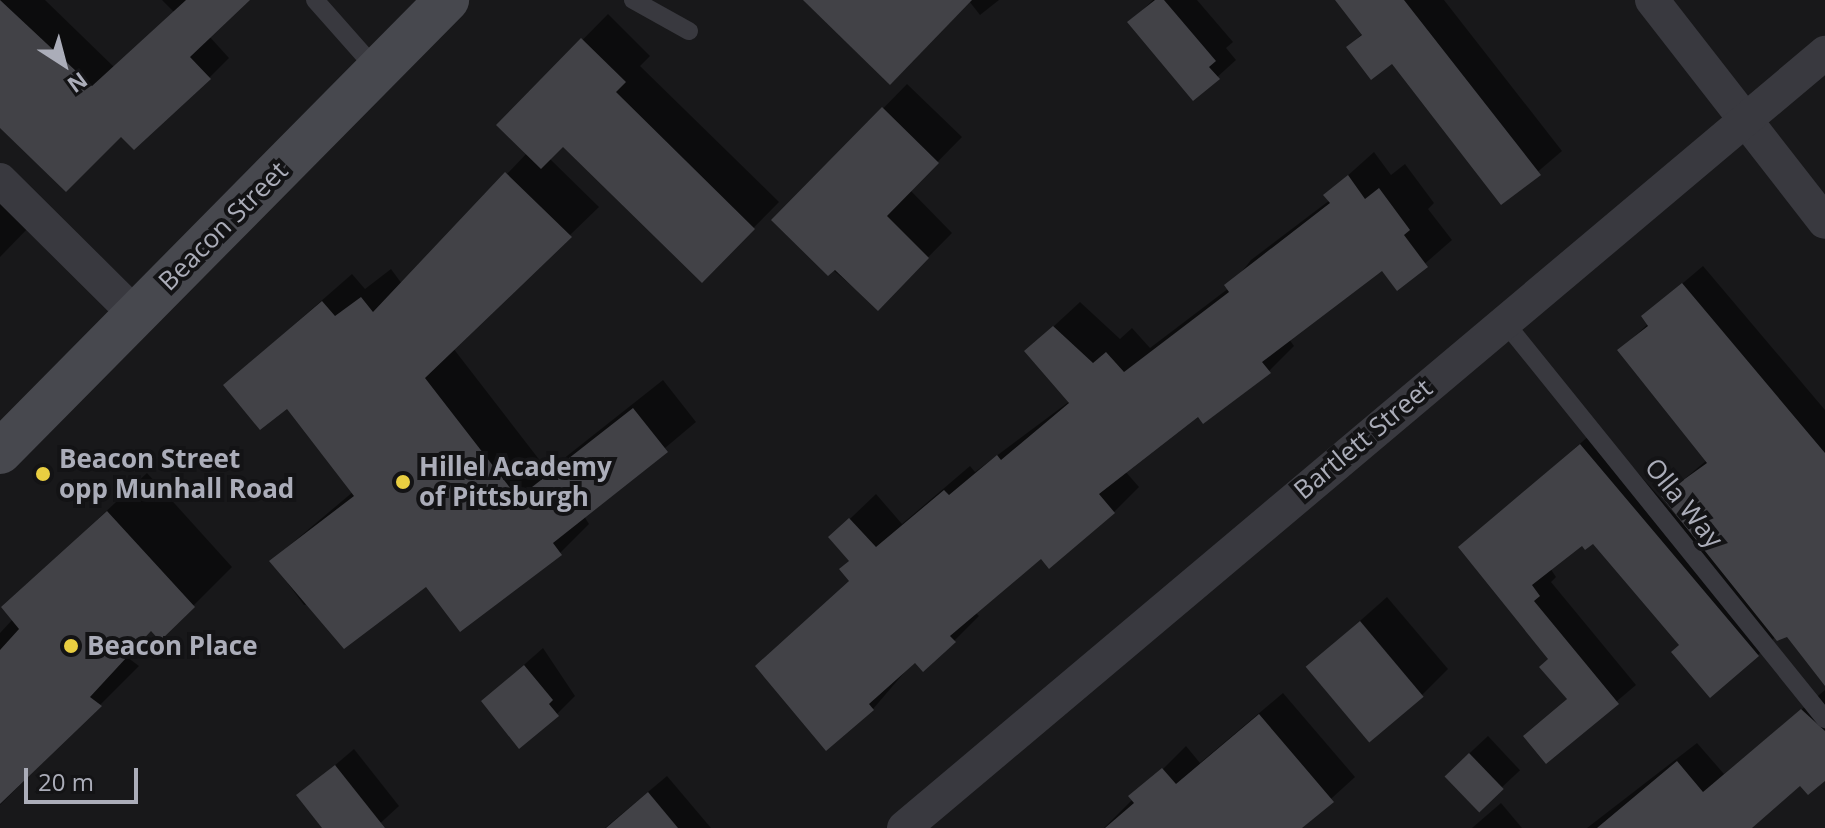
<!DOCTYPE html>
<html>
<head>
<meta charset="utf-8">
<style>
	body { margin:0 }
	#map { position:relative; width:1825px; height:828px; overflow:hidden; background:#18181a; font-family:"Open Sans",sans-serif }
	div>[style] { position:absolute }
	.shadow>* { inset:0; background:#0007; transform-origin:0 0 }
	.building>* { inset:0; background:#424247; transform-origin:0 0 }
	.service>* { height:18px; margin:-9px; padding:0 9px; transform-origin:9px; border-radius:9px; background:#39393f }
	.minor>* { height:34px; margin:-17px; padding:0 17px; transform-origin:17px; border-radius:17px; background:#39393f }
	.secondary>* { height:44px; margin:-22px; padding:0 22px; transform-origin:22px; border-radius:22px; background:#47484e }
	.dots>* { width:22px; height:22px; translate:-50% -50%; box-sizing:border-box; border:4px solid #131315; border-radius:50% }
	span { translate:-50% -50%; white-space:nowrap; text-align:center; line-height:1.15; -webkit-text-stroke:8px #131315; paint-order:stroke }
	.street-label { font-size:26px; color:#abadb9 }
	.poi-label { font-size:26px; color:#abadb9; font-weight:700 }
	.left { translate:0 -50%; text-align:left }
	.north { position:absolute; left:24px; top:24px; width:80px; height:80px; -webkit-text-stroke:6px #131315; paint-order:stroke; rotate:144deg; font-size:22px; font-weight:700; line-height:32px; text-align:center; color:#abadb9 }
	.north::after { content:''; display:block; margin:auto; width:28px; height:36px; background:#abadb9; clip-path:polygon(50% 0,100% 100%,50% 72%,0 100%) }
	.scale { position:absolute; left:24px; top:768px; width:114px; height:36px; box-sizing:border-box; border:4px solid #abadb9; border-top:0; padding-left:10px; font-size:24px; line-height:28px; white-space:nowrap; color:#abadb9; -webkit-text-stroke:6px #131315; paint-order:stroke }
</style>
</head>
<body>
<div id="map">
	<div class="shadow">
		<i style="clip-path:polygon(0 0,45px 0,114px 67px,174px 12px,162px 0,247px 0,209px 36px,229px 58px,209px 78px,121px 134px,0 98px)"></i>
		<i style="clip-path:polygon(806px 0,999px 0,980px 15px,969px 1px)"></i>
		<i style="clip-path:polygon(1153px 0,1197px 0,1233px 42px,1226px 48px,1236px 60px,1194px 98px,1130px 22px)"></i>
		<i style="clip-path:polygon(1343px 0,1444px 0,1562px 151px,1501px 203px,1392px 61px,1348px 47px,1363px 33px)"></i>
		<i style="clip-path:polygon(608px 14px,650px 56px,640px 66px,779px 202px,702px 280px,563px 144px,549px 158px,599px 207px,453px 348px,548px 471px,663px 380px,696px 422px,584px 516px,589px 524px,560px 553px,304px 605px,271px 561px,354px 491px,288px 406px,225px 385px,352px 274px,365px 289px,391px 269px,402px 284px,527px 153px,499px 125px)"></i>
		<i style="clip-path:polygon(907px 84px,962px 137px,910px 190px,952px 233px,878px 308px,774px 220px)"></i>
		<i style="clip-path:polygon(1374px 152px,1391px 175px,1405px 164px,1434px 203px,1428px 209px,1452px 240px,1397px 288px,1382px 268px,1289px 339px,1294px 346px,1269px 371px,1198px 414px,1125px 471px,1139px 487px,1114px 512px,1041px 556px,975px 612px,979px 616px,954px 641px,915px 660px,873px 709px,826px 748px,851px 580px,851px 560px,831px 537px,876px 494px,902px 524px,970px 466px,975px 472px,1070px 401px,1027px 351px,1080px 302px,1120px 339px,1132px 328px,1150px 348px,1229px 288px,1251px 260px,1330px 200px,1326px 195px)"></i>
		<i style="clip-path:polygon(0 191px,33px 223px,0 257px)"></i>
		<i style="clip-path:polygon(1703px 266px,1825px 410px,1825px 683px,1787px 635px,1776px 636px,1758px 655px,1682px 645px,1593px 541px,1582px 543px,1550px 568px,1556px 577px,1551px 582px,1636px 685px,1546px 761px,1526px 737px,1568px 698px,1550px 658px,1461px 547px,1598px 428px,1710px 554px,1663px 497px,1707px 460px,1620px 350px,1649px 323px,1644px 316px)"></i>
		<i style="clip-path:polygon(147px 473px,232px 567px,161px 638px,152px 629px,127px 657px,139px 666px,0 805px,0 633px,13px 619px,4px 607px)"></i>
		<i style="clip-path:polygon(1387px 597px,1448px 669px,1422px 695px,1308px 667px)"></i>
		<i style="clip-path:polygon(543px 648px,575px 696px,557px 714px,483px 701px)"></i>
		<i style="clip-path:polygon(1825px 690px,1825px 778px,1801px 783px,1740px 828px,1587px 828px,1697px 743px,1724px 774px)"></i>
		<i style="clip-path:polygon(1283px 693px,1355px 777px,1299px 828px,1104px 828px,1186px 746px,1200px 763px)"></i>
		<i style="left:1488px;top:736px;width:47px;height:58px;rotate:47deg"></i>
		<i style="clip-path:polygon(354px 749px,399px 806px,375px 828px,325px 828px,299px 796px)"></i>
		<i style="clip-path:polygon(667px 776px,711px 828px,605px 828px)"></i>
		<i style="clip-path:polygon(1501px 803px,1522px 828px,1472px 828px)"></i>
	</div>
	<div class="building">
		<i style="clip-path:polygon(0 0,92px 86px,186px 0,250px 0,190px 57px,211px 79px,134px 150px,121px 137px,66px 192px,0 128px)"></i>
		<i style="clip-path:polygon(803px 0,972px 0,890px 85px)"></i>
		<i style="clip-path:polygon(1155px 0,1164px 0,1216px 61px,1209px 67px,1220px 79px,1193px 101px,1127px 22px)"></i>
		<i style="clip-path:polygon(1335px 0,1404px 0,1541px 175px,1501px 205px,1392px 64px,1371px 80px,1346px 47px,1362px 35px)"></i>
		<i style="clip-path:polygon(581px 38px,626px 82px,616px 92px,755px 229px,702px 283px,563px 147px,541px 169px,496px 125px)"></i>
		<i style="clip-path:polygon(882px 107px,939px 163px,887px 216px,929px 258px,878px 311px,835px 270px,828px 276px,771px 220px)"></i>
		<i style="clip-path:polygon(505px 172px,572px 237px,425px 378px,518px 498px,633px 408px,668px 452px,553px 543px,562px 555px,460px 632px,426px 587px,344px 649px,269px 561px,354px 496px,287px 409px,260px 430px,223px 385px,322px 301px,335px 316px,361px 297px,373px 312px)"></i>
		<i style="clip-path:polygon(1348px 175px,1365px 199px,1379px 188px,1410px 230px,1404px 235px,1428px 267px,1397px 291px,1382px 271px,1262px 362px,1271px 373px,1203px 424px,1198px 417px,1099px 494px,1115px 513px,1049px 569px,1041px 559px,950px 636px,956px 642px,923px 672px,915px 663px,869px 704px,874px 710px,826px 751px,755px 666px,849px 581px,839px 569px,849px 561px,828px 537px,849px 518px,876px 547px,944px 490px,949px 495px,997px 455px,1001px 460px,1069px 403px,1024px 351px,1053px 326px,1093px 363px,1106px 352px,1124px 372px,1229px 292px,1224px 285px,1330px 203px,1323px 195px)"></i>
		<i style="clip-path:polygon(1682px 283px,1825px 453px,1825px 686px,1787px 637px,1777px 641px,1661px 496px,1707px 463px,1617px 350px,1648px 326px,1641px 316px)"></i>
		<i style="clip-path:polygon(1580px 444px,1759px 656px,1710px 698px,1671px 652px,1679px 645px,1593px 544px,1585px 550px,1582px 546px,1532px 585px,1540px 596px,1534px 601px,1619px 704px,1546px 764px,1523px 736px,1567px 699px,1539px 667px,1548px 659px,1458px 547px)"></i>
		<i style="clip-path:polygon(107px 511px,195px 607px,160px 641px,151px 631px,90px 697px,102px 706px,0 804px,0 650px,19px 629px,1px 607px)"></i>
		<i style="left:1360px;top:621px;width:99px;height:71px;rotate:50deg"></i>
		<i style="clip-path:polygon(524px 665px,553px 700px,549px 704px,559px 716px,519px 749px,481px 701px)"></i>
		<i style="clip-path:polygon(1801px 709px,1825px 731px,1825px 781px,1808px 795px,1800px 786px,1752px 828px,1597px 828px,1677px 761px,1703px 792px)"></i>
		<i style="clip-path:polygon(1259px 714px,1334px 802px,1302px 828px,1105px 828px,1134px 803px,1128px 796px,1162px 768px,1176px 784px)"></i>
		<i style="left:1469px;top:753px;width:50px;height:34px;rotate:46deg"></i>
		<i style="clip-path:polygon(335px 765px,385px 828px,322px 828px,296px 795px)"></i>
		<i style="clip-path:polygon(648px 792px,678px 828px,606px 828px)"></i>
	</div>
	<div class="service">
		<i style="left:315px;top:0;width:94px;rotate:48.5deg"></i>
		<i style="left:633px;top:0;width:64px;rotate:29deg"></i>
		<i style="left:1503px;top:320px;width:513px;rotate:51.1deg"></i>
	</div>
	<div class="minor">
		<i style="left:1652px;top:0;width:281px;rotate:52.1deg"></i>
		<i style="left:0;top:180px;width:192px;rotate:44.8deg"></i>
		<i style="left:904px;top:828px;width:1204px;rotate:-40.08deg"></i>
	</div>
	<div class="secondary">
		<i style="left:0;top:452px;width:636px;rotate:-45.32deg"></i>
	</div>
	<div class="dots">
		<i style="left:43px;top:474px;background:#e9ce41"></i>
		<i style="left:403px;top:482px;background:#e9ce41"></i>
		<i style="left:71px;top:646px;background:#e9ce41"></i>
	</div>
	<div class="street-label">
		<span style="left:223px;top:226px;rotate:-45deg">Beacon Street</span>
		<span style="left:1363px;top:439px;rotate:-40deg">Bartlett Street</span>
		<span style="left:1684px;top:503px;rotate:51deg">Olla Way</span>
	</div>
	<div class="poi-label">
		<span class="left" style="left:59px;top:474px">Beacon Street<br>opp Munhall Road</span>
		<span class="left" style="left:419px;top:482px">Hillel Academy<br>of Pittsburgh</span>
		<span class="left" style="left:87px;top:646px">Beacon Place</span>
	</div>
	<div class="north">N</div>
	<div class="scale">20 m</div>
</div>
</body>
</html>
